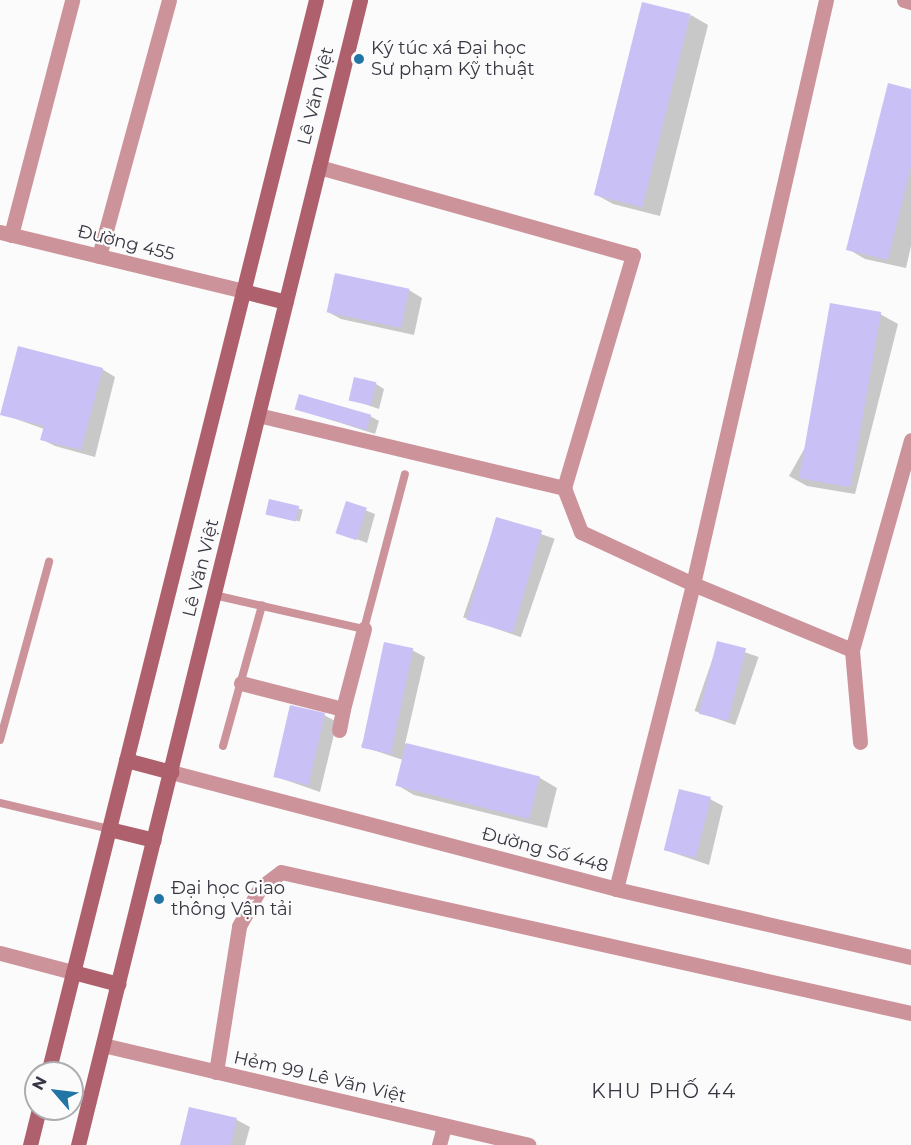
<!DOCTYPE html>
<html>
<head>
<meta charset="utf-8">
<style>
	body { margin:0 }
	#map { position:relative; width:911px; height:1145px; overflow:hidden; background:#fbfbfb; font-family:Montserrat,sans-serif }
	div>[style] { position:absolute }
	.shadow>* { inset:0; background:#0003; transform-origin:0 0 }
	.building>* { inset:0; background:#c9c0f5; transform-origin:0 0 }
	.lane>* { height:8px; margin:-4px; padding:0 4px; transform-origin:4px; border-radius:4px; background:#cc939b }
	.street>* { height:15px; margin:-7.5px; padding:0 7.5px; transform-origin:7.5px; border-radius:7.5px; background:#cc939b }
	.secondary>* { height:15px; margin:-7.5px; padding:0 7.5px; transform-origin:7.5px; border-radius:7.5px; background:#af606d }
	.dots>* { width:16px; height:16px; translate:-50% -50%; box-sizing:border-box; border:3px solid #fbfbfb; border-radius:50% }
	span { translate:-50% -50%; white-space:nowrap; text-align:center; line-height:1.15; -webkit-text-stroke:4.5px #fbfbfb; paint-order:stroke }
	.poi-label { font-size:18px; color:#383642 }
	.left { translate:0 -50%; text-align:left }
	.street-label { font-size:18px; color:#383642 }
	.neighbourhood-label { font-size:20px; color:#383642; letter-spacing:1.5px }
	.north { position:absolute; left:24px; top:1061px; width:60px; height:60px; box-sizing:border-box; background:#fbfbfb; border:2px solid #adacb1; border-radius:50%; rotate:298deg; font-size:16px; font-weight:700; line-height:24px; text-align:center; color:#383642 }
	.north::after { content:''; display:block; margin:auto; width:21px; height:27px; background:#2276a6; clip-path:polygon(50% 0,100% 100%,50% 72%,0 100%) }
</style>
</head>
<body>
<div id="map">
	<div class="shadow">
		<i style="clip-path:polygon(691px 15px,708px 25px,660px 216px,613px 204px,595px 194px)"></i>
		<i style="clip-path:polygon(911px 91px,911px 246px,906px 268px,865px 259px,848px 249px)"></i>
		<i style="clip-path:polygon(409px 290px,422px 298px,414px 335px,341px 319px,328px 312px)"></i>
		<i style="clip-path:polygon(880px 314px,898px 324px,855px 494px,807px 486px,789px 476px)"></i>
		<i style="clip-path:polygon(102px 369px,115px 377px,95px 457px,55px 446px,41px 439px,44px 429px,2px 414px)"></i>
		<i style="clip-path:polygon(376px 384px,384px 389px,379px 409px,350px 399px)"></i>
		<i style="clip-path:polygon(297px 409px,370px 416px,379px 421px,375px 434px)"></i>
		<i style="left:270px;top:501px;width:34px;height:12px;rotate:15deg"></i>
		<i style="clip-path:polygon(347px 503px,375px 514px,367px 543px,338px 532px)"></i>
		<i style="left:497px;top:519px;width:61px;height:104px;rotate:19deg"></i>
		<i style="left:718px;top:643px;width:43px;height:72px;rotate:19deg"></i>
		<i style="clip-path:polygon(412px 650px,425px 657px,405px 744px,540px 778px,557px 788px,547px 828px,414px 795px,397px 785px,403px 760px,361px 746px)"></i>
		<i style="clip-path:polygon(324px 715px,337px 722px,320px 792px,274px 776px)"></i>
		<i style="clip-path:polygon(710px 799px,723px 806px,709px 865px,665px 850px)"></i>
		<i style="clip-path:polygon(237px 1120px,250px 1127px,245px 1145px,181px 1145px)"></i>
	</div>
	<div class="building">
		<i style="left:642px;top:2px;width:50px;height:199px;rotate:14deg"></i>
		<i style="clip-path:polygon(888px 83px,911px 89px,911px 166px,888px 260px,846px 250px)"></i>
		<i style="left:335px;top:273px;width:76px;height:40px;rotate:12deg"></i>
		<i style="left:830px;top:303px;width:52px;height:178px;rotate:10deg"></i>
		<i style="clip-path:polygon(18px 346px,103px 368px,81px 450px,40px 440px,44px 426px,0 415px)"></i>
		<i style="left:354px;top:377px;width:23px;height:24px;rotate:13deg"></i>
		<i style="left:299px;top:394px;width:75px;height:16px;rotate:16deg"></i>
		<i style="left:269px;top:499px;width:31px;height:16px;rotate:13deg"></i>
		<i style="left:346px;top:501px;width:22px;height:34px;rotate:18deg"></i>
		<i style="left:496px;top:517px;width:48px;height:107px;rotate:16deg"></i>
		<i style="left:717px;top:641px;width:30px;height:75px;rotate:14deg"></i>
		<i style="left:384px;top:642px;width:30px;height:108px;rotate:12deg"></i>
		<i style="left:290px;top:705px;width:36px;height:74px;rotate:13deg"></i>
		<i style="left:406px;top:743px;width:138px;height:44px;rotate:14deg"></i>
		<i style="left:679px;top:789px;width:33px;height:63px;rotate:14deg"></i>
		<i style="clip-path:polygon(189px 1107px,237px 1118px,231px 1145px,180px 1145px)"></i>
	</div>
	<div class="lane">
		<i style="left:214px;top:595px;width:154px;rotate:12.8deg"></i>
		<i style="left:364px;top:629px;width:160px;rotate:-75.2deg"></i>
		<i style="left:0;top:740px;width:185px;rotate:-74.6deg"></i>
		<i style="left:223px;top:746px;width:146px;rotate:-74.5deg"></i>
		<i style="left:0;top:803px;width:112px;rotate:13.4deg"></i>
	</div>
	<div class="street">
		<i style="left:904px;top:0;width:7px;rotate:16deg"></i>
		<i style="left:319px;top:167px;width:326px;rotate:15.7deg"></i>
		<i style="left:633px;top:255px;width:243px;rotate:106.5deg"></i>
		<i style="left:564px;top:488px;width:47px;rotate:68.9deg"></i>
		<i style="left:581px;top:532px;width:123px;rotate:24.9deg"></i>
		<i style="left:693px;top:584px;width:172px;rotate:22.5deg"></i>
		<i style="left:0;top:232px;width:250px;rotate:13.6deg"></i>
		<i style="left:11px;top:235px;width:243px;rotate:-75.4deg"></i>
		<i style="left:99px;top:256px;width:265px;rotate:-74.7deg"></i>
		<i style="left:258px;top:415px;width:315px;rotate:13.4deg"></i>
		<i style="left:241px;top:683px;width:105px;rotate:14.3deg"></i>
		<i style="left:343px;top:709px;width:83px;rotate:-75.3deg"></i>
		<i style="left:339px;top:730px;width:21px;rotate:-79deg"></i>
		<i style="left:860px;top:742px;width:92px;rotate:-95deg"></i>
		<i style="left:852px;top:650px;width:218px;rotate:-74.3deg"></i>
		<i style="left:171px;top:772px;width:460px;rotate:14.7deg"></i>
		<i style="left:616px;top:889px;width:303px;rotate:13deg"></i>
		<i style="left:616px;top:889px;width:315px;rotate:-75.8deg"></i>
		<i style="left:693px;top:584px;width:599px;rotate:-77.17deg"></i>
		<i style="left:0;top:953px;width:75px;rotate:14.6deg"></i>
		<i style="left:103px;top:1045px;width:437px;rotate:13.2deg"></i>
		<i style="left:216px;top:1072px;width:148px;rotate:-81deg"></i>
		<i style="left:239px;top:926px;width:43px;rotate:-61.1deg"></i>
		<i style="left:260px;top:888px;width:26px;rotate:-37deg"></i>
		<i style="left:281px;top:872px;width:646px;rotate:12.62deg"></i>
		<i style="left:439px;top:1145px;width:20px;rotate:-75deg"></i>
	</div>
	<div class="secondary">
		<i style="left:243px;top:291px;width:44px;rotate:14.3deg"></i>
		<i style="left:126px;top:760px;width:47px;rotate:14.9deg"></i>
		<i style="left:109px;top:829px;width:46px;rotate:13.7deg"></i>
		<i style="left:73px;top:972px;width:47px;rotate:14.9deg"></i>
		<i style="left:48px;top:1073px;width:1106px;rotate:-75.98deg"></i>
		<i style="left:30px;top:1145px;width:37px;rotate:-76deg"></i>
		<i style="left:78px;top:1145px;width:1179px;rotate:-76.16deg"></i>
	</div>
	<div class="dots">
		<i style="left:359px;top:59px;background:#2276a6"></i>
		<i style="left:159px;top:899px;background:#2276a6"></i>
	</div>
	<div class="poi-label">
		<span class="left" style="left:371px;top:59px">Ký túc xá Đại học<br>Sư phạm Kỹ thuật</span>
		<span class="left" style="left:171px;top:899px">Đại học Giao<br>thông Vận tải</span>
	</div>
	<div class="street-label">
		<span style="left:316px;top:96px;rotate:-76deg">Lê Văn Việt</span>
		<span style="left:126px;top:243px;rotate:14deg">Đường 455</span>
		<span style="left:201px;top:568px;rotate:-76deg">Lê Văn Việt</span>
		<span style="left:545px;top:850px;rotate:15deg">Đường Số 448</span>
		<span style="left:320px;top:1077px;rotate:13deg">Hẻm 99 Lê Văn Việt</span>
	</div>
	<div class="neighbourhood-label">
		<span style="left:664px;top:1091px">KHU PHỐ 44</span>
	</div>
	<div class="north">N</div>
</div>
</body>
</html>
